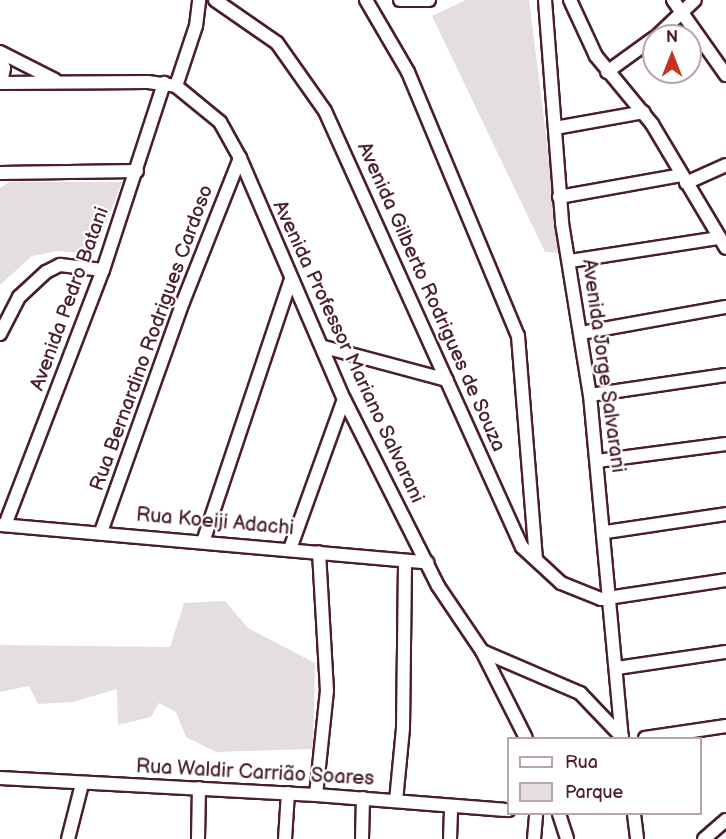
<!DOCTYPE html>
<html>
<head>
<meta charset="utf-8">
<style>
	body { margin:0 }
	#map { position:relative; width:726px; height:839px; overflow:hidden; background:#fff; font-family:"Balsamiq Sans",sans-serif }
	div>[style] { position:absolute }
	.green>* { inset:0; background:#e5dee0 }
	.roads { filter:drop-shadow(2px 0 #4a1f2b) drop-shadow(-2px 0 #4a1f2b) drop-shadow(0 2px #4a1f2b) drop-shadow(0 -2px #4a1f2b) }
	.minor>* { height:12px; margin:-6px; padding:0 6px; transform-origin:6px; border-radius:6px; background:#fff }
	span { translate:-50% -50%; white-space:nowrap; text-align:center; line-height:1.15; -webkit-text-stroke:4.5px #fff; paint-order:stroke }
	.street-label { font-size:20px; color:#4a1f2b }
	.legend { position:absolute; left:507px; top:737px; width:195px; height:78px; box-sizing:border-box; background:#fff; border:2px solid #b7a5aa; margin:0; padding:8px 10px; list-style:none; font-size:18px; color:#4a1f2b }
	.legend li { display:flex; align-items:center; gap:12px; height:30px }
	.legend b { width:30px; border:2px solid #b7a5aa }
	.north { position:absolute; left:642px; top:24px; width:60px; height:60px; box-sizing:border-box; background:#fff; border:2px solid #b7a5aa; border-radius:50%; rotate:0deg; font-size:16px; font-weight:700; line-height:24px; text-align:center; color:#4a1f2b }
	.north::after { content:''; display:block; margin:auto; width:21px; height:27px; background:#c8321e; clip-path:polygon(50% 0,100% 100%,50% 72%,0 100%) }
</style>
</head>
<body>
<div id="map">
	<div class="green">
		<i style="clip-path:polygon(466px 0,529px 0,561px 253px,545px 252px,432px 16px)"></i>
		<i style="clip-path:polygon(9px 182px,122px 182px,94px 254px,58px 251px,32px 256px,0 285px,0 188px)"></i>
		<i style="clip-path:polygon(225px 601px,248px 628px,315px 663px,313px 749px,216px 752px,186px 737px,176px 712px,159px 703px,151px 717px,118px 725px,117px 689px,73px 702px,38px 704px,29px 686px,0 692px,0 645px,170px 647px,184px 603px)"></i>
	</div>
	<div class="roads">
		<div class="minor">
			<i style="left:215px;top:0;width:75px;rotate:34.7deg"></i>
			<i style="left:277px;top:43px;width:83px;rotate:54.8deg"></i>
			<i style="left:325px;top:111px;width:478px;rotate:65.7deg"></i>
			<i style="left:522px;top:547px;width:53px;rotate:42.7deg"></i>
			<i style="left:561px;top:583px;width:43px;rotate:21.8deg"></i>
			<i style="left:601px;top:599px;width:126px;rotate:-8.6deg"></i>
			<i style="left:366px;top:0;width:83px;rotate:59.7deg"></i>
			<i style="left:408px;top:72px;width:286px;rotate:67.4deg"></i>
			<i style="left:518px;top:336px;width:223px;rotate:85.4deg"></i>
			<i style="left:400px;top:0;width:29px"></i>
			<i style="left:545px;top:0;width:224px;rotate:85.6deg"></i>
			<i style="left:562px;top:223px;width:174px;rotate:80.8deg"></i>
			<i style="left:590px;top:395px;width:344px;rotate:84.7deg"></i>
			<i style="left:570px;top:0;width:62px;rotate:65.1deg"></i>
			<i style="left:596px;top:56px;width:88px;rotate:50.5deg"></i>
			<i style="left:652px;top:124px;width:144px;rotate:59.2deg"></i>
			<i style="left:673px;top:0;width:92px;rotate:54.8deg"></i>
			<i style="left:657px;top:36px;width:52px;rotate:-43.5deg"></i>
			<i style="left:0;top:52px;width:62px;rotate:27deg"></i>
			<i style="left:0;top:56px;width:13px;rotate:72deg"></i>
			<i style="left:4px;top:68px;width:15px;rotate:101deg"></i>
			<i style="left:607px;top:72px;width:58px;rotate:-35.9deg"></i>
			<i style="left:0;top:83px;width:148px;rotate:-0.4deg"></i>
			<i style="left:148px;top:82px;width:28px;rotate:8deg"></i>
			<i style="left:176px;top:86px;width:57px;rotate:39.3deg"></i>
			<i style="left:220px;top:122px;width:41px;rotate:60.9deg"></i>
			<i style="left:240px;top:158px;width:262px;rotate:66.7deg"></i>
			<i style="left:344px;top:399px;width:209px;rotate:63.3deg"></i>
			<i style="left:438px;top:586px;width:78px;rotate:55.9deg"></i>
			<i style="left:482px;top:651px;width:97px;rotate:63.2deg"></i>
			<i style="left:176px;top:86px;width:63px;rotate:-71.6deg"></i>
			<i style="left:196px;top:26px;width:26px;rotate:-83deg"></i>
			<i style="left:555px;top:128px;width:90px;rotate:-10.2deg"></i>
			<i style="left:0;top:173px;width:137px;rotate:-0.8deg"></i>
			<i style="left:686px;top:183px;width:44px;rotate:-24.2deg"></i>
			<i style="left:559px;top:197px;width:124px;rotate:-10.2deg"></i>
			<i style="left:570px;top:261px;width:151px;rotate:-8.8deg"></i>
			<i style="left:581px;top:333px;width:147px;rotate:-10.2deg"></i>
			<i style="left:0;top:334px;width:42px;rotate:-62.8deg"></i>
			<i style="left:19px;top:297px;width:37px;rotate:-43deg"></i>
			<i style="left:46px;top:272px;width:16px;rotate:-27deg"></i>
			<i style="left:60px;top:265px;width:43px;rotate:6.6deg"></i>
			<i style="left:324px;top:347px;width:127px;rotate:15deg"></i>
			<i style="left:590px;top:395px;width:137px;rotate:-8.4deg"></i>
			<i style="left:597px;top:461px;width:130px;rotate:-7.5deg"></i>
			<i style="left:0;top:525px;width:429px;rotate:5deg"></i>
			<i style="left:5px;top:525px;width:273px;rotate:-69deg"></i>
			<i style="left:103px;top:270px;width:197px;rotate:-71.9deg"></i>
			<i style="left:101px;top:532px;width:244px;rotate:-70.4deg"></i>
			<i style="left:183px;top:302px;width:155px;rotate:-68.4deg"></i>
			<i style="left:606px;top:532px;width:121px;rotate:-8.5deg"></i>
			<i style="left:203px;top:542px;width:277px;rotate:-71.5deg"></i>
			<i style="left:290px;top:549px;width:159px;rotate:-70.2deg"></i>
			<i style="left:482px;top:651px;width:107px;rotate:23.2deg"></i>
			<i style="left:580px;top:693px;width:61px;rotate:46.3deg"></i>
			<i style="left:617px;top:668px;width:110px;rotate:-8.4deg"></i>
			<i style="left:645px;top:738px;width:82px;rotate:-8.4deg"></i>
			<i style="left:0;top:778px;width:316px;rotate:3.1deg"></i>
			<i style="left:316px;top:795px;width:193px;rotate:4.5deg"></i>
			<i style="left:316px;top:795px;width:105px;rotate:-84deg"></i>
			<i style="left:327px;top:691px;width:139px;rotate:-93.3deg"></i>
			<i style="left:396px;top:801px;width:73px;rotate:-84.5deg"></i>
			<i style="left:403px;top:728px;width:166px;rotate:-89.3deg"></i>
			<i style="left:559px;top:814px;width:26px;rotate:72deg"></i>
			<i style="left:634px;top:814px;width:25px;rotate:83deg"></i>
			<i style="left:68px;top:839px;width:57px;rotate:-75.7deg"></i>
			<i style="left:198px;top:839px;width:51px;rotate:-88.9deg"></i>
			<i style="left:285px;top:839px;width:46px;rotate:-86.3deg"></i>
			<i style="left:362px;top:839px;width:41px;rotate:-88.6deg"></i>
			<i style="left:450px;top:839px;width:32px;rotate:-88deg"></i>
			<i style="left:534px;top:839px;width:25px;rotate:-85deg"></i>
			<i style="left:704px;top:839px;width:29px;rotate:-41deg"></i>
		</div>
	</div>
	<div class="street-label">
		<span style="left:431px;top:297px;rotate:66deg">Avenida Gilberto Rodrigues de Souza</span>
		<span style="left:70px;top:299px;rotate:-70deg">Avenida Pedro Batani</span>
		<span style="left:152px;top:338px;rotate:-70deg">Rua Bernardino Rodrigues Cardoso</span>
		<span style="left:348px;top:352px;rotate:65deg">Avenida Professor Mariano Salvarani</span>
		<span style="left:603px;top:366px;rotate:82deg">Avenida Jorge Salvarani</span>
		<span style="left:215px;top:522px;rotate:5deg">Rua Koeiji Adachi</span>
		<span style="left:255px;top:773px;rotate:3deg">Rua Waldir Carrião Soares</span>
	</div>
	<ul class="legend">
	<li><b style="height:8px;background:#fff"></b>Rua</li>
	<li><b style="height:16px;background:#e5dee0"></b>Parque</li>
	</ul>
	<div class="north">N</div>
</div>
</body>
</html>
